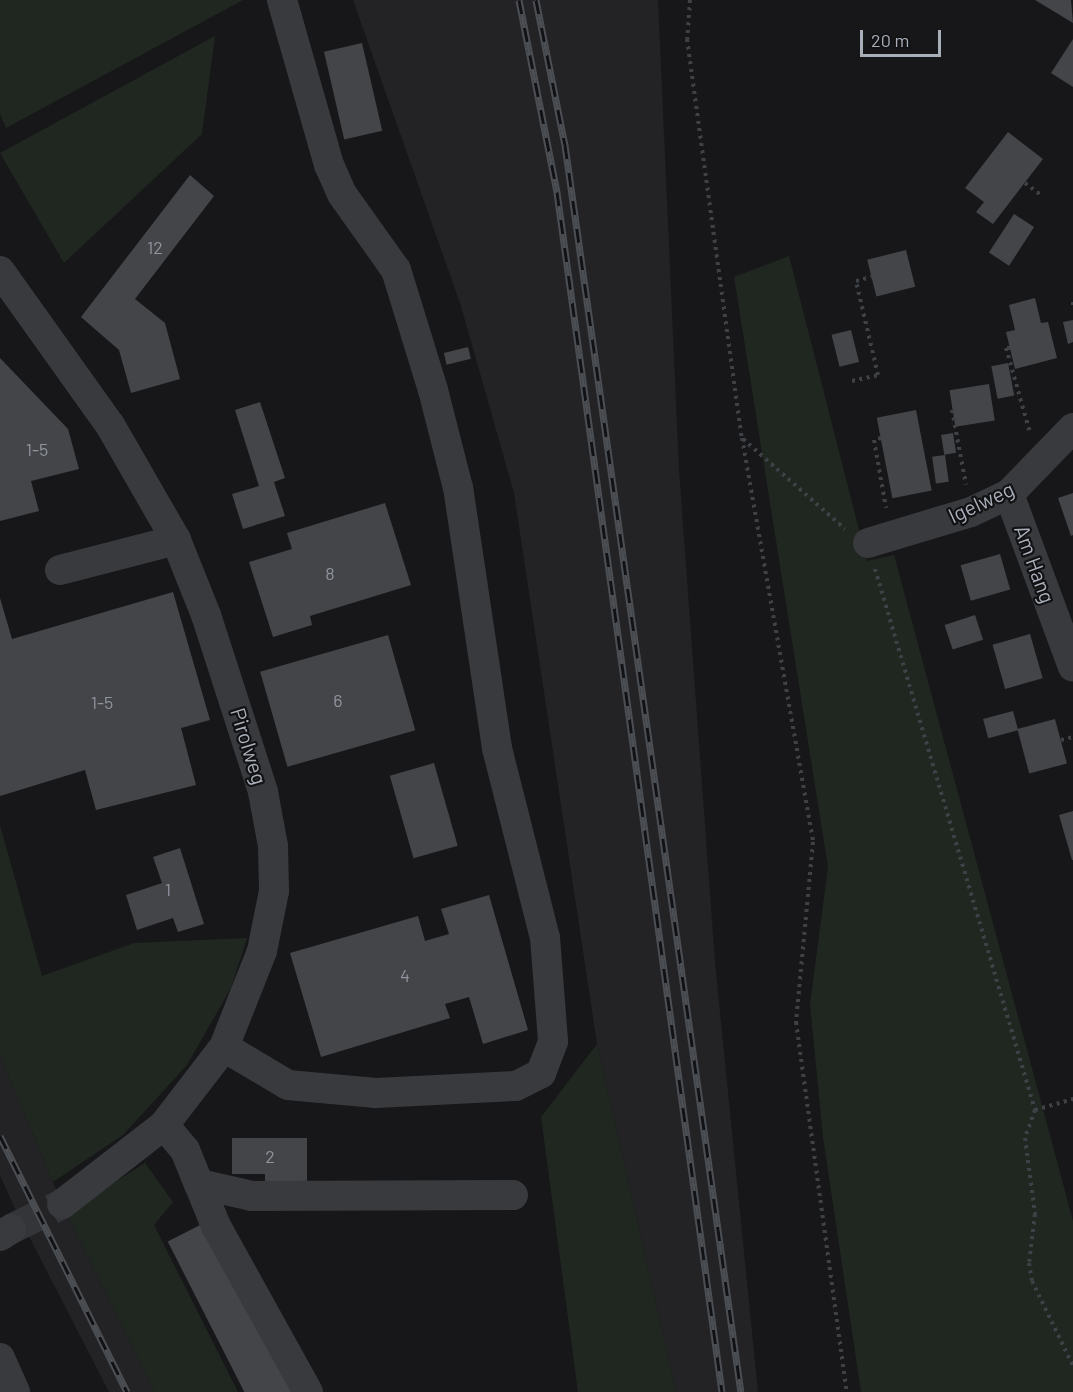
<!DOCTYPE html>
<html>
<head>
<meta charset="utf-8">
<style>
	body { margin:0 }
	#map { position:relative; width:1073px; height:1392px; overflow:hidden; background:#171719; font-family:Barlow,sans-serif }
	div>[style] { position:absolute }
	.built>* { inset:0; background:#232326 }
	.green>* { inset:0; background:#1f2720 }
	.building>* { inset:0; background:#434549; transform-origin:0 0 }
	.minor-tunnel>* { height:30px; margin-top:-15px; transform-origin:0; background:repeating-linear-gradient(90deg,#343539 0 30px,transparent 0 45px) }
	.path>* { height:4px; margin-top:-2px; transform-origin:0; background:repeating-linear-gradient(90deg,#3e4145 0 3px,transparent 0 7.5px) }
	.minor>* { height:30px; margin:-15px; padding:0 15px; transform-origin:15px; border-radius:15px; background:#383a3e }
	.rail>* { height:7px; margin-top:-3.5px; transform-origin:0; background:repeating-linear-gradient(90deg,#121214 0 14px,#4b4e53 0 28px); box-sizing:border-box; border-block:2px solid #4b4e53 }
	span { translate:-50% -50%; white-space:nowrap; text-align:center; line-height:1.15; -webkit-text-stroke:4.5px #121214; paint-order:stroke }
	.number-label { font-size:18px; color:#90949d }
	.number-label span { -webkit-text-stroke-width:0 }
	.street-label { font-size:21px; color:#a9afb9 }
	.scale { position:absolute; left:860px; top:30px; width:81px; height:27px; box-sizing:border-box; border:3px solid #a9afb9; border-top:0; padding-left:8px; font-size:18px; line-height:21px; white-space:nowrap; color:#a9afb9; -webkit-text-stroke:4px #121214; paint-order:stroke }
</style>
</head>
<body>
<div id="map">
	<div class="built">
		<i style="clip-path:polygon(353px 0,658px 0,679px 470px,715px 962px,758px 1392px,676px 1392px,597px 1044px,514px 493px,461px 306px)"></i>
		<i style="clip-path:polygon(0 1056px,66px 1213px,155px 1392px,109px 1392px,16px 1211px,0 1175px)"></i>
	</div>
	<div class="green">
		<i style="clip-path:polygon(0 0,243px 0,6px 128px,0 114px)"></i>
		<i style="clip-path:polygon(215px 36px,202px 134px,64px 263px,0 153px)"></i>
		<i style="clip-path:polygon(789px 256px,867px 561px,894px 555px,1073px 1221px,1073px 1392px,861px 1392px,823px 1137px,810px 1004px,828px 867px,734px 277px)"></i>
		<i style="clip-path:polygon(0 825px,42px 976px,134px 943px,247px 938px,231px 988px,187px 1065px,123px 1135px,53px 1182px,0 1056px)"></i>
		<i style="clip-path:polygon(597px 1044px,676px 1392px,578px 1392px,541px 1117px)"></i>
		<i style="clip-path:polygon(145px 1163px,173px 1202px,154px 1225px,238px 1392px,155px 1392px,66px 1213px)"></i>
	</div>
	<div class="building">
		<i style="clip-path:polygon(1035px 0,1071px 0,1073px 23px)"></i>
		<i style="clip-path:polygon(1073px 39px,1073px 87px,1051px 73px)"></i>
		<i style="left:362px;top:43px;width:90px;height:39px;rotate:77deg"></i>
		<i style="clip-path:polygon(1008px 132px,1043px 159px,993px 224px,976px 212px,984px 202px,965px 188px)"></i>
		<i style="clip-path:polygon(190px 175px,214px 196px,135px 299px,165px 323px,180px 379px,131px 393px,119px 350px,81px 317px)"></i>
		<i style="left:1014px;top:214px;width:24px;height:46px;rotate:33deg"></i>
		<i style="left:906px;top:250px;width:38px;height:40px;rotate:76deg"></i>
		<i style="clip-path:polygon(1035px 298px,1041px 323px,1048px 322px,1057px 358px,1015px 369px,1006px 332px,1015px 330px,1009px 305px)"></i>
		<i style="clip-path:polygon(1073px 320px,1073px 342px,1068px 344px,1063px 322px)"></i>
		<i style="left:851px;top:330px;width:33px;height:20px;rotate:76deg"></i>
		<i style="left:468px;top:347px;width:12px;height:25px;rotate:76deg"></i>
		<i style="clip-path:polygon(0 358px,68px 429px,79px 469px,31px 481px,39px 511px,0 521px)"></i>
		<i style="left:1008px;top:363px;width:33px;height:17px;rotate:79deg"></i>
		<i style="left:989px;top:384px;width:37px;height:40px;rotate:81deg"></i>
		<i style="clip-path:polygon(260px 402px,285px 478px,274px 482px,285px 516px,243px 529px,232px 494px,259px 486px,235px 410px)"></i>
		<i style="left:916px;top:410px;width:82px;height:40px;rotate:79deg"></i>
		<i style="left:953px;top:433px;width:20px;height:12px;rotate:81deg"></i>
		<i style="left:945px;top:455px;width:27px;height:13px;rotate:82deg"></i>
		<i style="clip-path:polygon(1073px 493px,1073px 535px,1071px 536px,1058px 498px)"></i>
		<i style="clip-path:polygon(385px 503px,411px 585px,310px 616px,312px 625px,273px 637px,249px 562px,292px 549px,287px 533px)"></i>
		<i style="left:1000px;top:554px;width:37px;height:41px;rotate:74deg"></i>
		<i style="clip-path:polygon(173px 592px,210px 720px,181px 728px,196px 785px,96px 810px,85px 770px,0 796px,0 598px,12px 639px)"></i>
		<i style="left:975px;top:615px;width:26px;height:32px;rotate:72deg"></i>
		<i style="left:1030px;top:634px;width:46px;height:39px;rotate:74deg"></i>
		<i style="left:388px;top:635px;width:99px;height:133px;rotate:74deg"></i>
		<i style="left:1013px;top:711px;width:20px;height:31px;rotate:75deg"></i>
		<i style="left:1055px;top:719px;width:46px;height:39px;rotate:75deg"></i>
		<i style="left:434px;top:763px;width:86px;height:46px;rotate:74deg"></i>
		<i style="clip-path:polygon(1073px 811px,1073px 860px,1072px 860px,1059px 815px)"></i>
		<i style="clip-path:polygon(180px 848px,204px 924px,178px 932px,173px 918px,137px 930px,126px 895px,162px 883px,153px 857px)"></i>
		<i style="clip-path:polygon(489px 895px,528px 1030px,483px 1044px,469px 997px,445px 1004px,450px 1018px,321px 1057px,290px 953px,418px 916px,425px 941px,449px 934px,441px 909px)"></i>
		<i style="clip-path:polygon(232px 1138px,307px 1138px,307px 1183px,265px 1183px,265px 1174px,232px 1174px)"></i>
		<i style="left:206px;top:1222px;width:191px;height:43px;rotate:63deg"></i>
	</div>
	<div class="minor-tunnel">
		<i style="left:11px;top:1229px;width:57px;rotate:-26.1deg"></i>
	</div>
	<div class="path">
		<i style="left:690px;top:0;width:39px;rotate:94deg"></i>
		<i style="left:687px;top:39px;width:403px;rotate:82.2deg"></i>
		<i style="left:742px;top:438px;width:410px;rotate:80deg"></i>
		<i style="left:813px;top:842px;width:181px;rotate:95.4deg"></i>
		<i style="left:796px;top:1022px;width:373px;rotate:82.2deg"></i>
		<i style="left:1025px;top:183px;width:20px;rotate:37deg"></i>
		<i style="left:1073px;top:302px;width:4px;rotate:90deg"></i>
		<i style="left:1010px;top:348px;width:4px;rotate:180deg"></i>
		<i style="left:1006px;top:348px;width:88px;rotate:74.2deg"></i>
		<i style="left:852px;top:381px;width:27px;rotate:-13deg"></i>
		<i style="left:878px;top:375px;width:97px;rotate:-103.2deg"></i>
		<i style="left:856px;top:281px;width:16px;rotate:-15deg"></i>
		<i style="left:952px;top:410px;width:76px;rotate:79.4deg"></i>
		<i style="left:881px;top:438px;width:7px;rotate:164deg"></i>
		<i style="left:874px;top:440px;width:69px;rotate:80deg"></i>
		<i style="left:743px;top:439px;width:136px;rotate:41.4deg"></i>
		<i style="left:875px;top:569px;width:564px;rotate:73.52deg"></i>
		<i style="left:1035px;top:1110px;width:30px;rotate:110deg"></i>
		<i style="left:1025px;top:1138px;width:77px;rotate:82.5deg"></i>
		<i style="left:1035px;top:1214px;width:49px;rotate:97deg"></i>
		<i style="left:1029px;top:1263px;width:18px;rotate:81deg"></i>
		<i style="left:1032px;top:1281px;width:94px;rotate:64.2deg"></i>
		<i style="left:1061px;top:740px;width:12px;rotate:-14deg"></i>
		<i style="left:1035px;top:1110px;width:40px;rotate:-16deg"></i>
	</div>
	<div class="minor">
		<i style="left:0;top:271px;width:189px;rotate:54.5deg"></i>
		<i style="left:110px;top:425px;width:133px;rotate:60.1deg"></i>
		<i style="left:176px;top:540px;width:81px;rotate:68.2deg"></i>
		<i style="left:206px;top:615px;width:186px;rotate:72.1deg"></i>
		<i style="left:263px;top:792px;width:55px;rotate:79.5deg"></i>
		<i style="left:273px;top:846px;width:45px;rotate:88.7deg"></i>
		<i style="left:274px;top:891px;width:61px;rotate:101.3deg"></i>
		<i style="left:262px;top:951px;width:103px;rotate:111.6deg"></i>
		<i style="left:224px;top:1047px;width:98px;rotate:127.6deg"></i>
		<i style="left:164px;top:1125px;width:129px;rotate:142.2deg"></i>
		<i style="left:1009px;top:494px;width:184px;rotate:69.7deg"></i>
		<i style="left:868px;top:543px;width:108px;rotate:-16.8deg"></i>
		<i style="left:971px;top:512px;width:42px;rotate:-25.3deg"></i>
		<i style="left:1009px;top:494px;width:92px;rotate:-45.9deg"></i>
		<i style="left:60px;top:570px;width:120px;rotate:-14.5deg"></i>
		<i style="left:224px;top:1047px;width:74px;rotate:30.7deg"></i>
		<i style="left:288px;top:1085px;width:88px;rotate:5.2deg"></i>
		<i style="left:376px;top:1093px;width:140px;rotate:-2.9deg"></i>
		<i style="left:516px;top:1086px;width:28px;rotate:-27deg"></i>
		<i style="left:541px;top:1073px;width:34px;rotate:-69deg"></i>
		<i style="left:553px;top:1041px;width:103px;rotate:-94.4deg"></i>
		<i style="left:545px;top:938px;width:196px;rotate:-104.2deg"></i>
		<i style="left:497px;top:748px;width:263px;rotate:-98.5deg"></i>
		<i style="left:458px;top:488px;width:101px;rotate:-104.3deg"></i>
		<i style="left:433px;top:390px;width:126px;rotate:-107.1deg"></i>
		<i style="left:396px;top:270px;width:93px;rotate:-125.4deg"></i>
		<i style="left:342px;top:194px;width:32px;rotate:-114deg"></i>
		<i style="left:329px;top:165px;width:172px;rotate:-105.9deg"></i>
		<i style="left:164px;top:1125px;width:33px;rotate:50deg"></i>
		<i style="left:185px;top:1150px;width:37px;rotate:68deg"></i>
		<i style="left:199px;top:1184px;width:54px;rotate:12.8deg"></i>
		<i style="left:252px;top:1196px;width:261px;rotate:-0.2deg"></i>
		<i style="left:199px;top:1184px;width:45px;rotate:68deg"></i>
		<i style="left:216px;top:1226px;width:190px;rotate:61deg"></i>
		<i style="left:0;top:1236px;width:13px;rotate:-32deg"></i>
		<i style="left:0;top:1358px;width:37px;rotate:66deg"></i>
	</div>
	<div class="rail">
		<i style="left:519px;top:0;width:196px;rotate:78.8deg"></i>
		<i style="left:557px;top:192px;width:1211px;rotate:82.17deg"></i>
		<i style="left:536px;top:0;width:148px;rotate:78.7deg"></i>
		<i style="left:565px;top:145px;width:1259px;rotate:81.97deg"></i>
		<i style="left:0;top:1136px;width:286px;rotate:63.6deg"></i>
	</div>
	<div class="number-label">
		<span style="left:155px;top:247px">12</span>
		<span style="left:37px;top:449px">1-5</span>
		<span style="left:330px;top:573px">8</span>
		<span style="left:338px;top:700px">6</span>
		<span style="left:102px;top:702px">1-5</span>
		<span style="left:168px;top:889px">1</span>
		<span style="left:405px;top:975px">4</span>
		<span style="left:270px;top:1156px">2</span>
	</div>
	<div class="street-label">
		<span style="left:981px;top:502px;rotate:-25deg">Igelweg</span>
		<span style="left:1035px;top:564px;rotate:70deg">Am Hang</span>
		<span style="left:249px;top:746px;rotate:73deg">Pirolweg</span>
	</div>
	<div class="scale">20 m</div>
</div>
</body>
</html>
